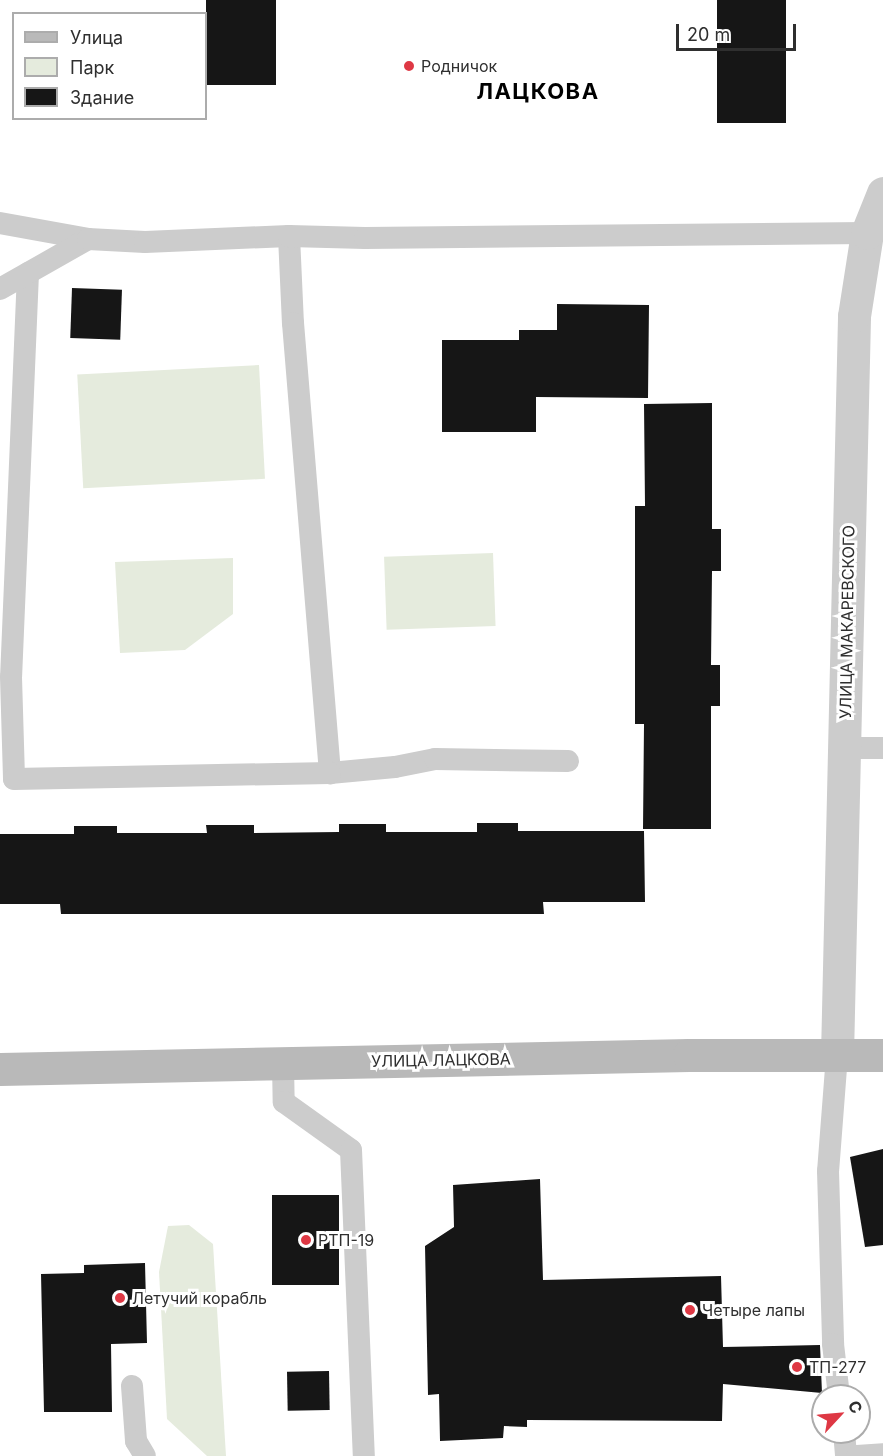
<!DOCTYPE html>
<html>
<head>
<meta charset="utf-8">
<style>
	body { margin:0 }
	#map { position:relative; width:883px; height:1456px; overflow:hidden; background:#fff; font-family:Inter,sans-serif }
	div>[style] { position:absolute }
	.green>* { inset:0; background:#e5ebdd; transform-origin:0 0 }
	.building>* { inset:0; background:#161616; transform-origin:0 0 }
	.lane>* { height:22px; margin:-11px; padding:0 11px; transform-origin:11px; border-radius:11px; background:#ccc }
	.street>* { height:33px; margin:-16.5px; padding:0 16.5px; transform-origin:16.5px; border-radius:16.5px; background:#ccc }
	.secondary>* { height:33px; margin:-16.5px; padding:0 16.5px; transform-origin:16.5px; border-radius:16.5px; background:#b9b9b9 }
	.dots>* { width:16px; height:16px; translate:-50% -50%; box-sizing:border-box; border:3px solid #fff; border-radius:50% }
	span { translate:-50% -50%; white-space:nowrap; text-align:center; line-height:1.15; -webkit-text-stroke:6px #fff; paint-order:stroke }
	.poi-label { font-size:16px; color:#2f2f2f }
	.left { translate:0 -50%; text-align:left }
	.street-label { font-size:16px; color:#2f2f2f }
	.district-label { font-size:22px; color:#000; font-weight:700; letter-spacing:1.5px }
	.legend { position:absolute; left:12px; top:12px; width:195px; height:108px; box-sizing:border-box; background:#fff; border:2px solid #acacac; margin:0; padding:8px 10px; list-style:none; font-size:18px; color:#2f2f2f }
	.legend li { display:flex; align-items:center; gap:12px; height:30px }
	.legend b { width:30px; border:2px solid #acacac }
	.north { position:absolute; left:811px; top:1384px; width:60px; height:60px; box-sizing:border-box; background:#fff; border:2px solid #acacac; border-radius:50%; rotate:64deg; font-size:16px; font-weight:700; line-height:24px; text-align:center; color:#2f2f2f }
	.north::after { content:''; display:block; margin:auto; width:21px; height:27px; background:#de3844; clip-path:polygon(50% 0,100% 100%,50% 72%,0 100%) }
	.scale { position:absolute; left:676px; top:24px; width:120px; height:27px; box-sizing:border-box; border:3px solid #2f2f2f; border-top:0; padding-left:8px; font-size:18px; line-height:21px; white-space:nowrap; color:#2f2f2f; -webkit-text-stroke:4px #fff; paint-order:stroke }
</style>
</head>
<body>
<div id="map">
	<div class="green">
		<i style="left:259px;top:365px;width:114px;height:182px;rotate:87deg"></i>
		<i style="left:493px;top:553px;width:73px;height:109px;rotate:88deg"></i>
		<i style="clip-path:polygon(233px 558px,233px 614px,185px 650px,120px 653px,115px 562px)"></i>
		<i style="clip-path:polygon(189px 1225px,213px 1244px,226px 1456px,207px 1456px,167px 1419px,159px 1272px,168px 1226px)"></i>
	</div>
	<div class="building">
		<i style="left:206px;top:0;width:70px;height:85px"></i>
		<i style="left:717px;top:0;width:69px;height:123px"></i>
		<i style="left:72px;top:288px;width:50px;height:50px;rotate:2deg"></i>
		<i style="clip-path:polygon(557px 304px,649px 305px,648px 398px,536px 397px,536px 432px,442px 432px,442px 340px,519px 340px,519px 330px,557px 330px)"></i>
		<i style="clip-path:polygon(712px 403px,712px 529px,721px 529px,721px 571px,712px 571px,711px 665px,720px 665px,720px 706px,711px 706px,711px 829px,643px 829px,644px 724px,635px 724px,635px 506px,645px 506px,644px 404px)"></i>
		<i style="clip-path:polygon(477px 823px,518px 823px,518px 831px,644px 831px,645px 902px,543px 902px,544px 914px,61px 914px,60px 904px,0 904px,0 834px,74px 834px,74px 826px,117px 826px,117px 833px,207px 833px,206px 825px,254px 825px,254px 833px,339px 832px,339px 824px,386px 824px,386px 832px,477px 832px)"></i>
		<i style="clip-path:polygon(883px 1149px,883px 1245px,865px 1247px,850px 1157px)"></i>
		<i style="clip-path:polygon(540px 1179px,543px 1280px,721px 1276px,723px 1347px,820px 1345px,822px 1393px,723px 1384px,722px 1421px,527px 1420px,527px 1427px,504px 1426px,503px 1438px,440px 1441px,439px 1394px,428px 1395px,425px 1246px,454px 1227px,453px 1185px)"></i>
		<i style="left:272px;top:1195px;width:67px;height:90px"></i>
		<i style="clip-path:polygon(145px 1263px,147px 1343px,111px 1344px,112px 1412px,44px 1412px,41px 1274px,84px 1273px,84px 1265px)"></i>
		<i style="left:329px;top:1371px;width:39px;height:42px;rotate:89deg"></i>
	</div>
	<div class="lane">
		<i style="left:0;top:223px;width:89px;rotate:10.3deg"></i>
		<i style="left:289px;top:236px;width:87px;rotate:87.4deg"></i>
		<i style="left:293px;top:323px;width:452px;rotate:85.3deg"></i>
		<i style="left:330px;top:773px;width:65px;rotate:-5.3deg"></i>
		<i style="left:395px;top:767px;width:41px;rotate:-11.3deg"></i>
		<i style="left:435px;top:759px;width:133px;rotate:0.9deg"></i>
		<i style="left:28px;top:273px;width:404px;rotate:92.4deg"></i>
		<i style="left:11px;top:677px;width:102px;rotate:88.3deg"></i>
		<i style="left:14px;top:779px;width:316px;rotate:-1.1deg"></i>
		<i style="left:0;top:289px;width:101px;rotate:-29.6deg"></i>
		<i style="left:88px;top:239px;width:57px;rotate:3deg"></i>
		<i style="left:145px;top:242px;width:144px;rotate:-2.4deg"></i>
		<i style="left:289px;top:236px;width:76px;rotate:1.5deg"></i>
		<i style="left:365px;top:238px;width:502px;rotate:-0.57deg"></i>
		<i style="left:844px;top:748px;width:39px"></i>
		<i style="left:837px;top:1055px;width:116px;rotate:94.4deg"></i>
		<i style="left:828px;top:1171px;width:173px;rotate:88.3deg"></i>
		<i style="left:833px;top:1344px;width:52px;rotate:83.4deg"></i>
		<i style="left:283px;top:1063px;width:39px;rotate:89deg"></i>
		<i style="left:284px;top:1102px;width:82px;rotate:35.6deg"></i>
		<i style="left:351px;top:1150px;width:306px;rotate:87.6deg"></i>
		<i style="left:132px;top:1386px;width:55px;rotate:85.8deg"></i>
		<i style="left:136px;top:1441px;width:17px;rotate:59deg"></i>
		<i style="left:844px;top:1432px;width:24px;rotate:85deg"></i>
		<i style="left:857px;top:1456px;width:26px;rotate:-4deg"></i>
	</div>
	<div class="street">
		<i style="left:837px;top:1055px;width:739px;rotate:-88.68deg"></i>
		<i style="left:854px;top:316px;width:84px;rotate:-81.1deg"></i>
		<i style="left:867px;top:233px;width:43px;rotate:-68.2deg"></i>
	</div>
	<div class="secondary">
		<i style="left:0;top:1069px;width:689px;rotate:-1.16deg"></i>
		<i style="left:689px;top:1055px;width:194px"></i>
	</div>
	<div class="dots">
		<i style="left:409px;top:66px;background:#de3844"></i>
		<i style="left:306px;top:1240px;background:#de3844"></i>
		<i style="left:120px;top:1298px;background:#de3844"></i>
		<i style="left:690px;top:1310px;background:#de3844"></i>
		<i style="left:797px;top:1367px;background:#de3844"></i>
	</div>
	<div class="poi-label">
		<span class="left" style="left:421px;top:66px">Родничок</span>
		<span class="left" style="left:318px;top:1240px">РТП-19</span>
		<span class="left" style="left:132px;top:1298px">Летучий корабль</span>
		<span class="left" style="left:702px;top:1310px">Четыре лапы</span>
		<span class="left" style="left:809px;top:1367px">ТП-277</span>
	</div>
	<div class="street-label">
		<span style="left:847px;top:622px;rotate:-89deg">УЛИЦА МАКАРЕВСКОГО</span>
		<span style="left:441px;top:1060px;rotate:-1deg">УЛИЦА ЛАЦКОВА</span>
	</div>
	<div class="district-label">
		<span style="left:538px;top:92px">ЛАЦКОВА</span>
	</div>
	<ul class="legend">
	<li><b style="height:8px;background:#b9b9b9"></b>Улица</li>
	<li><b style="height:16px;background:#e5ebdd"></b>Парк</li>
	<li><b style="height:16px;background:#161616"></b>Здание</li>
	</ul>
	<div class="north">С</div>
	<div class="scale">20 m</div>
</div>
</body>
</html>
